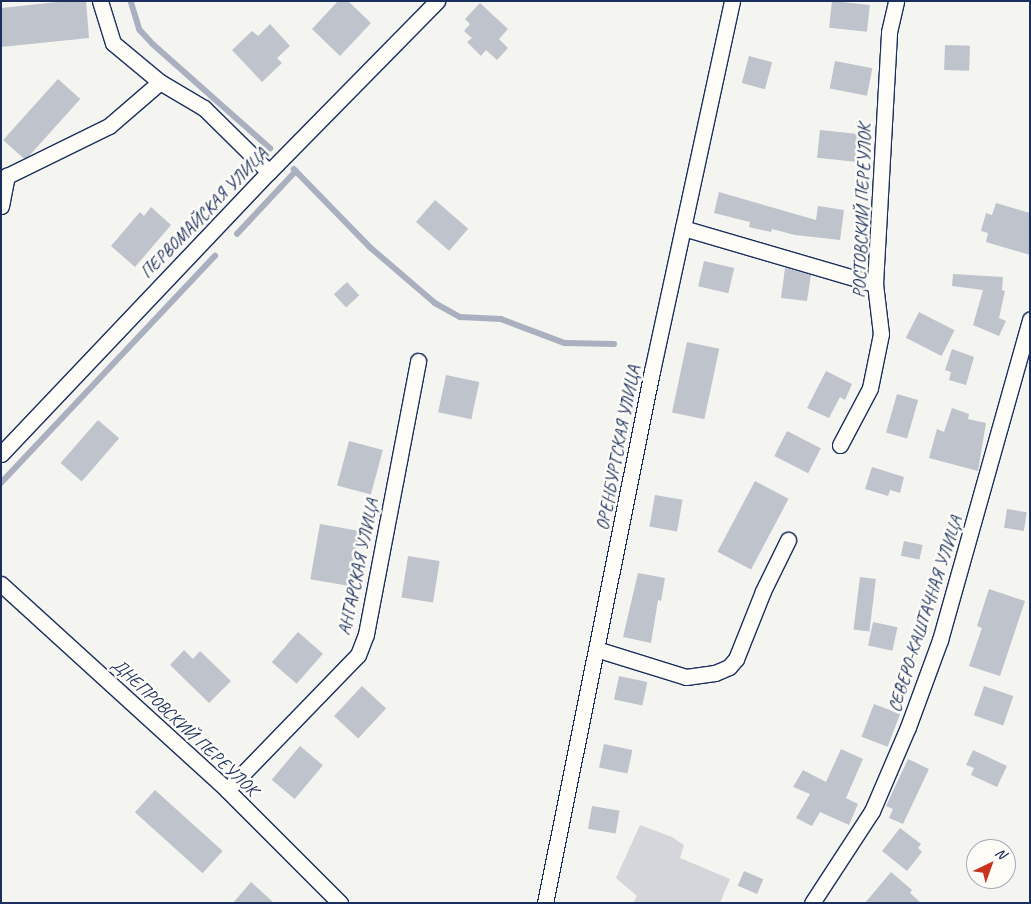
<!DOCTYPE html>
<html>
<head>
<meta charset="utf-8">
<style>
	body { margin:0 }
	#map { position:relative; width:1031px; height:904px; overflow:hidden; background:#f4f4f1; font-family:Caveat,sans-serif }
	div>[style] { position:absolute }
	.green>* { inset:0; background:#d4d6db }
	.stream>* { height:5.5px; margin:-2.75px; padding:0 2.75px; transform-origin:2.75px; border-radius:2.75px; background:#aab0bf }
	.building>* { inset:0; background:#bfc3cc; transform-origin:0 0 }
	.roads { filter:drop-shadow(1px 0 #1b2f5e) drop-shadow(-1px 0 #1b2f5e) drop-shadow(0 1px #1b2f5e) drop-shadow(0 -1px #1b2f5e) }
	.minor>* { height:15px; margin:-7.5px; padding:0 7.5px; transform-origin:7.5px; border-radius:7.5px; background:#fdfcf7 }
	span { translate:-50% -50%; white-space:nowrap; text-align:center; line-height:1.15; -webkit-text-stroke:5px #fdfcf7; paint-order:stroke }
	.street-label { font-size:18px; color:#1b2f5e }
	.frame { position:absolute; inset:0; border:2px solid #1b2f5e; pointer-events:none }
	.north { position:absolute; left:966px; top:839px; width:50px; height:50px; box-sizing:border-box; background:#fdfcf7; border:1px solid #a3aaba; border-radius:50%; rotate:42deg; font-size:14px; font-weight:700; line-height:20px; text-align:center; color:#1b2f5e }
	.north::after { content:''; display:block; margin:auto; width:18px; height:22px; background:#c8321e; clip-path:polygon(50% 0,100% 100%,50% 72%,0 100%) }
</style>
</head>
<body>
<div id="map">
	<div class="green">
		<i style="clip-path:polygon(640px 825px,672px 837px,684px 845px,680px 858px,730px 879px,720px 903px,633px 903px,637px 896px,616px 878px)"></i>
	</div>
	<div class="stream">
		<i style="left:131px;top:1px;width:30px;rotate:73deg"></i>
		<i style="left:140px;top:30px;width:19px;rotate:47deg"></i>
		<i style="left:153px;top:44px;width:157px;rotate:41.6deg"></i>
		<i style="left:294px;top:169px;width:109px;rotate:45.7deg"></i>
		<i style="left:370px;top:247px;width:86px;rotate:40.7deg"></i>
		<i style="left:435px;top:303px;width:29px;rotate:29deg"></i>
		<i style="left:460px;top:317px;width:41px;rotate:2.8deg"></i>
		<i style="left:501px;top:319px;width:68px;rotate:20.6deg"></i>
		<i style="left:565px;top:343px;width:49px;rotate:1.2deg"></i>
		<i style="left:237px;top:234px;width:86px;rotate:-46.9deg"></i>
		<i style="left:1px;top:483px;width:312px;rotate:-46.7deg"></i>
	</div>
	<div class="building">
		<i style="clip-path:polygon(67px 1px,86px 1px,89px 38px,1px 47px,1px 8px)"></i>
		<i style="clip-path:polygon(338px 1px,348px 1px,371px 23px,340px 56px,312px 29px)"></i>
		<i style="left:832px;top:1px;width:38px;height:27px;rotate:6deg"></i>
		<i style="clip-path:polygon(480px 3px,508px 29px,499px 39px,508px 48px,497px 60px,486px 50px,481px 56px,467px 42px,472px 38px,464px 31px,470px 24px,465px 19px)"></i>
		<i style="clip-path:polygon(270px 24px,290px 46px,277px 58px,282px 63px,262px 82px,232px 50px,252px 31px,258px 36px)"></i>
		<i style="left:945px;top:45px;width:25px;height:25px;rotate:2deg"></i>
		<i style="left:749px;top:56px;width:24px;height:28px;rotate:15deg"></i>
		<i style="left:835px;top:61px;width:38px;height:28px;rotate:11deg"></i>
		<i style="left:58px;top:79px;width:30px;height:82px;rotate:42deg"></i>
		<i style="left:820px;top:130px;width:38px;height:28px;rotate:6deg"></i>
		<i style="clip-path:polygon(719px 192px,816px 220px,818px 206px,844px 210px,840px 240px,795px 235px,772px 229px,771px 232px,749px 227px,750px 222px,714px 213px)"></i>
		<i style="left:435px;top:200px;width:44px;height:29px;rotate:41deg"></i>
		<i style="clip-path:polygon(996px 203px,1030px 213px,1030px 255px,986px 242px,988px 233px,981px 231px,986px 213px,992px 215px)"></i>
		<i style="clip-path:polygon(151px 207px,171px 225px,135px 267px,111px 246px,140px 212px,144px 216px)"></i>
		<i style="left:704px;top:261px;width:31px;height:26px;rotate:13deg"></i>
		<i style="clip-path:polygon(785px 268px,811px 275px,807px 301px,781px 298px)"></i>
		<i style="clip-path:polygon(953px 274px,1003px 277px,1002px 290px,1005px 291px,999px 318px,1006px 321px,999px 336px,973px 325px,983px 290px,952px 286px)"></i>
		<i style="left:347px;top:282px;width:18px;height:18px;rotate:47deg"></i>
		<i style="left:919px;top:312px;width:40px;height:29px;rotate:27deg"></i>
		<i style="left:687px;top:342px;width:33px;height:72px;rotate:12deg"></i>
		<i style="clip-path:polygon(952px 349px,974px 357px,966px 385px,949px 380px,951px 372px,945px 370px)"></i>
		<i style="clip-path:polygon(826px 371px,852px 384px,845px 400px,840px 397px,829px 418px,807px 408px)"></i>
		<i style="left:446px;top:375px;width:34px;height:38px;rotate:12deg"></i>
		<i style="left:897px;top:394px;width:22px;height:40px;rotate:16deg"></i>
		<i style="clip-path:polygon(952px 408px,969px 414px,968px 419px,986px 423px,978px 471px,929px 458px,937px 429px,944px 432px)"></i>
		<i style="left:98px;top:420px;width:28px;height:57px;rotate:41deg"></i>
		<i style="left:787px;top:431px;width:38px;height:28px;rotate:27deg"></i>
		<i style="left:349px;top:441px;width:35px;height:46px;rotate:15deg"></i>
		<i style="clip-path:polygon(872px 467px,904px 477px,900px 493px,890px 490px,888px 496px,865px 489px)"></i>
		<i style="left:755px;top:481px;width:38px;height:80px;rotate:28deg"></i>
		<i style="left:655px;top:495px;width:28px;height:32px;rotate:10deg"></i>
		<i style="left:1007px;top:509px;width:20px;height:19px;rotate:9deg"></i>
		<i style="left:320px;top:524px;width:40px;height:56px;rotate:10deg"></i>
		<i style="left:904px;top:541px;width:19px;height:15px;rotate:12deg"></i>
		<i style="left:408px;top:556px;width:32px;height:42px;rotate:9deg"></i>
		<i style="clip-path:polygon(638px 573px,665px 578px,661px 601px,658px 600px,651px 643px,623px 637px)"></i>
		<i style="left:860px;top:577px;width:16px;height:53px;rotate:7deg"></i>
		<i style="clip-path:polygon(989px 589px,1025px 601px,1000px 676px,969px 666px,982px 628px,977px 626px)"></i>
		<i style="left:873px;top:622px;width:25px;height:24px;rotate:12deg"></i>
		<i style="left:298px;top:632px;width:33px;height:40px;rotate:41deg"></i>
		<i style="clip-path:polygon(184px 650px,193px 659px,200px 651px,231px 681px,209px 703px,170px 665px)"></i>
		<i style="left:619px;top:676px;width:29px;height:24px;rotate:12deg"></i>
		<i style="left:362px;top:686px;width:33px;height:41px;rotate:43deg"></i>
		<i style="left:984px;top:686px;width:31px;height:31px;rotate:19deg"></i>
		<i style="left:874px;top:704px;width:28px;height:35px;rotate:21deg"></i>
		<i style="left:604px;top:744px;width:29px;height:24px;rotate:12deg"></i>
		<i style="left:300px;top:746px;width:30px;height:44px;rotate:40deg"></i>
		<i style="clip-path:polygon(841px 749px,863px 759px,846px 798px,858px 804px,849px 825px,820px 812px,812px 826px,796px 818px,810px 794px,793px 787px,803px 770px,826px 782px)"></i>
		<i style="clip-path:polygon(973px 750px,1007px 766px,997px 787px,971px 775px,974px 768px,966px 765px)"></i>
		<i style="clip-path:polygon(908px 759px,929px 769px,903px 824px,889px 818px,893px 809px,886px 806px)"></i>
		<i style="left:155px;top:790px;width:91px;height:30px;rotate:42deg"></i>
		<i style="left:592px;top:806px;width:28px;height:23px;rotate:10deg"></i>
		<i style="clip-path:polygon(900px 828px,921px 844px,918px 848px,922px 852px,907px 871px,882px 851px)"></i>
		<i style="left:744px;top:871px;width:21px;height:16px;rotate:23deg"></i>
		<i style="clip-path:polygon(891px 872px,912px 890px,910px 893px,921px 903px,865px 903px)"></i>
		<i style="clip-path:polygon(251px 882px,274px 903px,233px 903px)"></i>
	</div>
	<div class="roads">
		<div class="minor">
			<i style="left:100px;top:1px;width:44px;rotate:72.8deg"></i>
			<i style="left:113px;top:43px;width:61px;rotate:39.7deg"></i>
			<i style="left:160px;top:82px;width:51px;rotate:30.6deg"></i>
			<i style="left:204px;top:108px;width:91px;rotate:44.6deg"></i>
			<i style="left:1px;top:206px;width:31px;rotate:-79deg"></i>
			<i style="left:7px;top:176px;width:114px;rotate:-26.1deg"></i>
			<i style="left:109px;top:126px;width:67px;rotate:-40.8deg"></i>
			<i style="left:683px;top:228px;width:200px;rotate:16.3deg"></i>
			<i style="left:840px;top:445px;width:64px;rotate:-62.2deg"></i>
			<i style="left:870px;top:388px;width:55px;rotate:-78.5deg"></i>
			<i style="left:881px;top:334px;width:50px;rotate:-96.8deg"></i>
			<i style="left:875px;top:284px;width:252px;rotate:-86.8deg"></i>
			<i style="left:889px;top:32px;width:32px;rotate:-77deg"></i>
			<i style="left:1px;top:454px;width:389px;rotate:-46.5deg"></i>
			<i style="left:269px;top:172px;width:240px;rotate:-45.5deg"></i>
			<i style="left:1px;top:584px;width:306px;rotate:42.3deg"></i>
			<i style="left:227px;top:790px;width:160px;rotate:45deg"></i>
			<i style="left:596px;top:649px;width:94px;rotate:17.3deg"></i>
			<i style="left:686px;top:677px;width:29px;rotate:-8deg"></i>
			<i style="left:715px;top:673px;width:15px;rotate:-23deg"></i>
			<i style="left:729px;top:667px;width:11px;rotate:-49deg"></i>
			<i style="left:736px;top:659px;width:73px;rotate:-68.3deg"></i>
			<i style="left:763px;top:591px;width:57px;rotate:-63.9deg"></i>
			<i style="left:227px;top:790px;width:188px;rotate:-45.9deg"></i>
			<i style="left:358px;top:655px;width:22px;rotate:-69deg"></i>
			<i style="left:366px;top:634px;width:278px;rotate:-79.2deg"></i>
			<i style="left:545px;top:903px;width:543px;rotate:-78.63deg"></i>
			<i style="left:652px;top:371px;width:379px;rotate:-77.8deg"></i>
			<i style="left:812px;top:903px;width:110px;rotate:-56.9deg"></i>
			<i style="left:872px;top:811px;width:91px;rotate:-66.8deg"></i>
			<i style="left:908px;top:727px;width:93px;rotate:-69.8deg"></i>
			<i style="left:940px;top:640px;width:333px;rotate:-74.3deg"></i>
		</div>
	</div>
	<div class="street-label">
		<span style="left:862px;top:211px;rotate:-88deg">РОСТОВСКИЙ ПЕРЕУЛОК</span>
		<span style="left:204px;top:213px;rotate:-46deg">ПЕРВОМАЙСКАЯ УЛИЦА</span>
		<span style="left:618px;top:448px;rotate:-79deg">ОРЕНБУРГСКАЯ УЛИЦА</span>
		<span style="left:358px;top:567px;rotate:-78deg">АНГАРСКАЯ УЛИЦА</span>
		<span style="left:925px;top:614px;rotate:-72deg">СЕВЕРО-КАШТАЧНАЯ УЛИЦА</span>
		<span style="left:185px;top:727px;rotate:43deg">ДНЕПРОВСКИЙ ПЕРЕУЛОК</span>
	</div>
	<div class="frame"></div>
	<div class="north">N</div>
</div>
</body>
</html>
